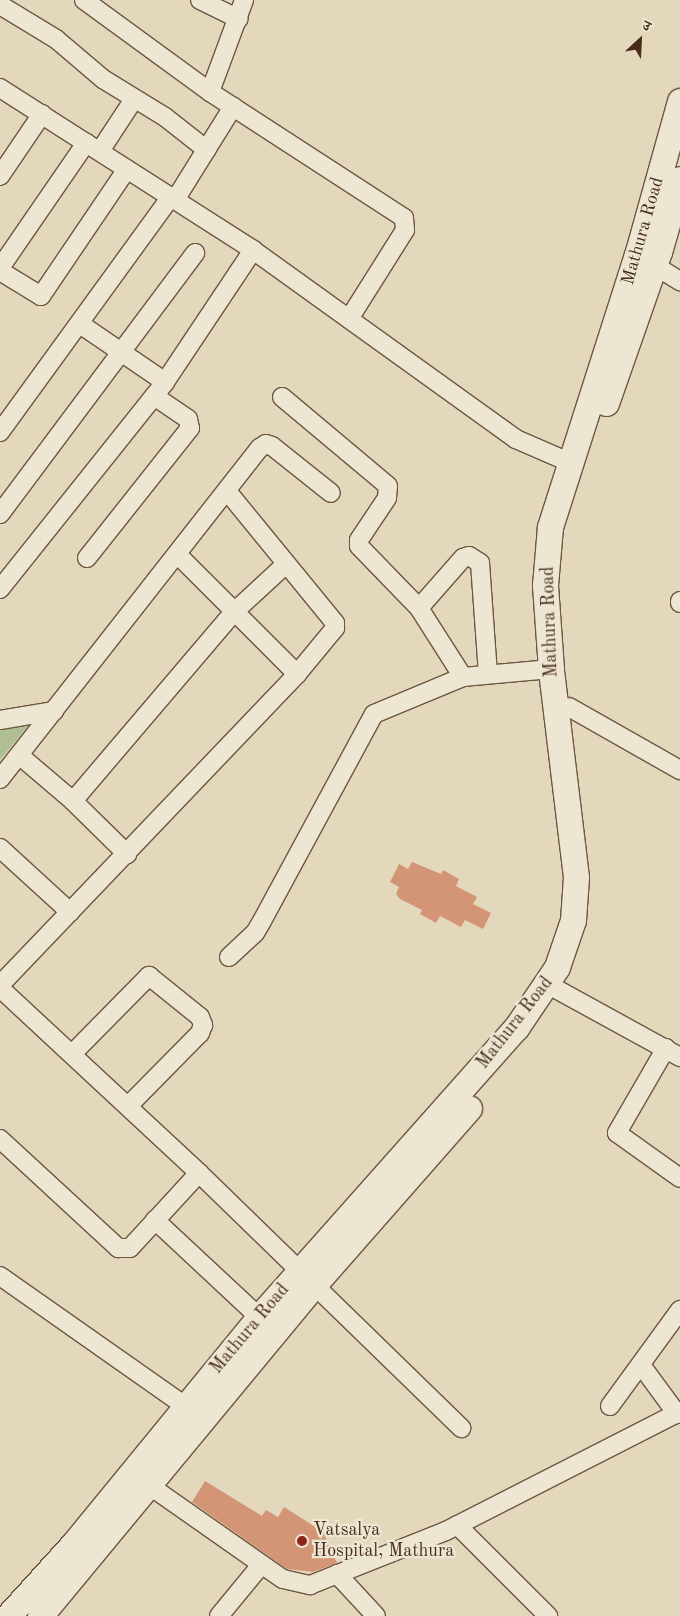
<!DOCTYPE html>
<html>
<head>
<meta charset="utf-8">
<style>
	body { margin:0 }
	#map { position:relative; width:680px; height:1616px; overflow:hidden; background:#e4d8bc; font-family:"Old Standard TT","Noto Serif Devanagari",serif }
	div>[style] { position:absolute }
	.green>* { inset:0; background:#b0bf93 }
	.building>* { inset:0; background:#d39576 }
	.roads { filter:drop-shadow(1px 0 #6e5642) drop-shadow(-1px 0 #6e5642) drop-shadow(0 1px #6e5642) drop-shadow(0 -1px #6e5642) }
	.street>* { height:18px; margin:-9px; padding:0 9px; transform-origin:9px; border-radius:9px; background:#ede6d3 }
	.secondary>* { height:25px; margin:-12.5px; padding:0 12.5px; transform-origin:12.5px; border-radius:12.5px; background:#ede6d3 }
	.dots>* { width:14px; height:14px; translate:-50% -50%; box-sizing:border-box; border:2px solid #ede6d3; border-radius:50% }
	span { translate:-50% -50%; white-space:nowrap; text-align:center; line-height:1.15; -webkit-text-stroke:4.5px #ede6d3; paint-order:stroke }
	.street-label { font-size:18px; color:#472a19 }
	.poi-label { font-size:18px; color:#472a19 }
	.left { translate:0 -50%; text-align:left }
	.north { position:absolute; left:615px; top:15px; width:50px; height:50px; -webkit-text-stroke:4px #ede6d3; paint-order:stroke; rotate:25deg; font-size:14px; font-weight:700; line-height:20px; text-align:center; color:#472a19 }
	.north::after { content:''; display:block; margin:auto; width:18px; height:22px; background:#472a19; clip-path:polygon(50% 0,100% 100%,50% 72%,0 100%) }
</style>
</head>
<body>
<div id="map">
	<div class="green">
		<i style="clip-path:polygon(28px 721px,30px 724px,0 760px,0 726px)"></i>
	</div>
	<div class="building">
		<i style="clip-path:polygon(412px 862px,441px 874px,443px 870px,459px 879px,456px 886px,477px 897px,473px 904px,491px 913px,483px 929px,465px 920px,461px 927px,440px 916px,436px 923px,420px 914px,422px 910px,400px 899px,396px 894px,399px 887px,390px 882px,399px 864px,408px 869px)"></i>
		<i style="clip-path:polygon(205px 1481px,262px 1516px,266px 1510px,278px 1517px,284px 1507px,323px 1532px,337px 1563px,313px 1572px,287px 1569px,192px 1502px)"></i>
	</div>
	<div class="roads">
		<div class="street">
			<i style="left:84px;top:0;width:156px;rotate:36.1deg"></i>
			<i style="left:210px;top:92px;width:231px;rotate:33deg"></i>
			<i style="left:404px;top:218px;width:12px;rotate:85deg"></i>
			<i style="left:405px;top:230px;width:105px;rotate:122.2deg"></i>
			<i style="left:200px;top:0;width:43px;rotate:26deg"></i>
			<i style="left:0;top:5px;width:66px;rotate:31.3deg"></i>
			<i style="left:56px;top:39px;width:62px;rotate:40.4deg"></i>
			<i style="left:103px;top:79px;width:73px;rotate:31.5deg"></i>
			<i style="left:165px;top:117px;width:53px;rotate:38.2deg"></i>
			<i style="left:0;top:88px;width:300px;rotate:32.6deg"></i>
			<i style="left:253px;top:250px;width:324px;rotate:35.7deg"></i>
			<i style="left:516px;top:439px;width:58px;rotate:23.5deg"></i>
			<i style="left:210px;top:92px;width:98px;rotate:-69.7deg"></i>
			<i style="left:100px;top:151px;width:62px;rotate:-56.8deg"></i>
			<i style="left:0;top:176px;width:75px;rotate:-55.9deg"></i>
			<i style="left:175px;top:200px;width:110px;rotate:-58.1deg"></i>
			<i style="left:654px;top:265px;width:31px;rotate:32deg"></i>
			<i style="left:0;top:268px;width:152px;rotate:-55.5deg"></i>
			<i style="left:0;top:271px;width:48px;rotate:31.4deg"></i>
			<i style="left:41px;top:296px;width:153px;rotate:-55.9deg"></i>
			<i style="left:80px;top:324px;width:103px;rotate:34.3deg"></i>
			<i style="left:282px;top:397px;width:138px;rotate:40deg"></i>
			<i style="left:388px;top:486px;width:12px;rotate:95deg"></i>
			<i style="left:387px;top:498px;width:50px;rotate:123.7deg"></i>
			<i style="left:359px;top:540px;width:6px;rotate:90deg"></i>
			<i style="left:359px;top:546px;width:86px;rotate:45.9deg"></i>
			<i style="left:419px;top:608px;width:82px;rotate:57.5deg"></i>
			<i style="left:0;top:432px;width:291px;rotate:-54deg"></i>
			<i style="left:0;top:514px;width:326px;rotate:-53.2deg"></i>
			<i style="left:177px;top:554px;width:170px;rotate:45deg"></i>
			<i style="left:87px;top:558px;width:166px;rotate:-51.6deg"></i>
			<i style="left:190px;top:428px;width:9px;rotate:-103deg"></i>
			<i style="left:188px;top:419px;width:41px;rotate:-145.9deg"></i>
			<i style="left:0;top:589px;width:265px;rotate:-51.4deg"></i>
			<i style="left:165px;top:382px;width:159px;rotate:-56.3deg"></i>
			<i style="left:680px;top:601px;width:2px;rotate:90deg"></i>
			<i style="left:419px;top:608px;width:67px;rotate:-48.7deg"></i>
			<i style="left:463px;top:558px;width:6px;rotate:-18deg"></i>
			<i style="left:469px;top:556px;width:13px;rotate:32deg"></i>
			<i style="left:480px;top:563px;width:111px;rotate:85.9deg"></i>
			<i style="left:569px;top:707px;width:128px;rotate:29.6deg"></i>
			<i style="left:0;top:720px;width:55px;rotate:-9.5deg"></i>
			<i style="left:19px;top:755px;width:71px;rotate:40.4deg"></i>
			<i style="left:73px;top:801px;width:248px;rotate:-49.6deg"></i>
			<i style="left:234px;top:612px;width:71px;rotate:-42.7deg"></i>
			<i style="left:0;top:779px;width:421px;rotate:-51.9deg"></i>
			<i style="left:260px;top:448px;width:7px;rotate:-34deg"></i>
			<i style="left:266px;top:444px;width:6px;rotate:18deg"></i>
			<i style="left:272px;top:446px;width:75px;rotate:38.5deg"></i>
			<i style="left:73px;top:801px;width:76px;rotate:44.5deg"></i>
			<i style="left:0;top:848px;width:95px;rotate:42.4deg"></i>
			<i style="left:229px;top:957px;width:35px;rotate:-43deg"></i>
			<i style="left:255px;top:933px;width:14px;rotate:-60deg"></i>
			<i style="left:262px;top:921px;width:235px;rotate:-61.6deg"></i>
			<i style="left:374px;top:714px;width:96px;rotate:-22.6deg"></i>
			<i style="left:463px;top:677px;width:88px;rotate:-5.2deg"></i>
			<i style="left:547px;top:984px;width:152px;rotate:28.8deg"></i>
			<i style="left:0;top:985px;width:430px;rotate:-46.3deg"></i>
			<i style="left:297px;top:674px;width:60px;rotate:-50.4deg"></i>
			<i style="left:335px;top:628px;width:5px;rotate:-90deg"></i>
			<i style="left:335px;top:623px;width:171px;rotate:-129.3deg"></i>
			<i style="left:0;top:988px;width:272px;rotate:42.9deg"></i>
			<i style="left:199px;top:1173px;width:366px;rotate:44.2deg"></i>
			<i style="left:666px;top:1048px;width:98px;rotate:120deg"></i>
			<i style="left:617px;top:1133px;width:77px;rotate:35.5deg"></i>
			<i style="left:72px;top:1054px;width:110px;rotate:-45.4deg"></i>
			<i style="left:149px;top:976px;width:65px;rotate:38.8deg"></i>
			<i style="left:200px;top:1017px;width:9px;rotate:69deg"></i>
			<i style="left:203px;top:1025px;width:9px;rotate:111deg"></i>
			<i style="left:200px;top:1033px;width:103px;rotate:134.6deg"></i>
			<i style="left:0;top:1139px;width:161px;rotate:42.7deg"></i>
			<i style="left:118px;top:1248px;width:12px"></i>
			<i style="left:130px;top:1248px;width:102px;rotate:-47.4deg"></i>
			<i style="left:155px;top:1220px;width:142px;rotate:43deg"></i>
			<i style="left:0;top:1276px;width:226px;rotate:35.1deg"></i>
			<i style="left:641px;top:1365px;width:61px;rotate:53.7deg"></i>
			<i style="left:610px;top:1406px;width:119px;rotate:-53.9deg"></i>
			<i style="left:140px;top:1479px;width:174px;rotate:35deg"></i>
			<i style="left:283px;top:1579px;width:28px;rotate:13deg"></i>
			<i style="left:310px;top:1585px;width:146px;rotate:-21.7deg"></i>
			<i style="left:446px;top:1531px;width:263px;rotate:-27deg"></i>
			<i style="left:457px;top:1525px;width:129px;rotate:45deg"></i>
			<i style="left:337px;top:1574px;width:57px;rotate:47.1deg"></i>
			<i style="left:219px;top:1616px;width:66px;rotate:-50.5deg"></i>
		</div>
		<div class="secondary">
			<i style="left:606px;top:403px;width:160px;rotate:-70.7deg"></i>
			<i style="left:659px;top:252px;width:76px;rotate:-74deg"></i>
			<i style="left:8px;top:1616px;width:100px;rotate:-47.8deg"></i>
			<i style="left:75px;top:1542px;width:291px;rotate:-50.7deg"></i>
			<i style="left:259px;top:1317px;width:387px;rotate:-48.4deg"></i>
			<i style="left:516px;top:1028px;width:73px;rotate:-56.1deg"></i>
			<i style="left:557px;top:967px;width:50px;rotate:-71.2deg"></i>
			<i style="left:573px;top:920px;width:43px;rotate:-86deg"></i>
			<i style="left:576px;top:877px;width:209px;rotate:-96.9deg"></i>
			<i style="left:551px;top:669px;width:84px;rotate:-94.1deg"></i>
			<i style="left:545px;top:585px;width:58px;rotate:-85.1deg"></i>
			<i style="left:550px;top:527px;width:286px;rotate:-72.3deg"></i>
			<i style="left:637px;top:255px;width:160px;rotate:-74.4deg"></i>
			<i style="left:40px;top:1616px;width:427px;rotate:-50.4deg"></i>
			<i style="left:312px;top:1287px;width:238px;rotate:-48.7deg"></i>
		</div>
	</div>
	<div class="dots">
		<i style="left:302px;top:1541px;background:#8f2418"></i>
	</div>
	<div class="street-label">
		<span style="left:643px;top:231px;rotate:-74deg">Mathura Road</span>
		<span style="left:550px;top:622px;rotate:-92deg">Mathura Road</span>
		<span style="left:515px;top:1023px;rotate:-52deg">Mathura Road</span>
		<span style="left:250px;top:1329px;rotate:-50deg">Mathura Road</span>
	</div>
	<div class="poi-label">
		<span class="left" style="left:313px;top:1541px">Vatsalya<br>Hospital, Mathura</span>
	</div>
	<div class="north">उ</div>
</div>
</body>
</html>
